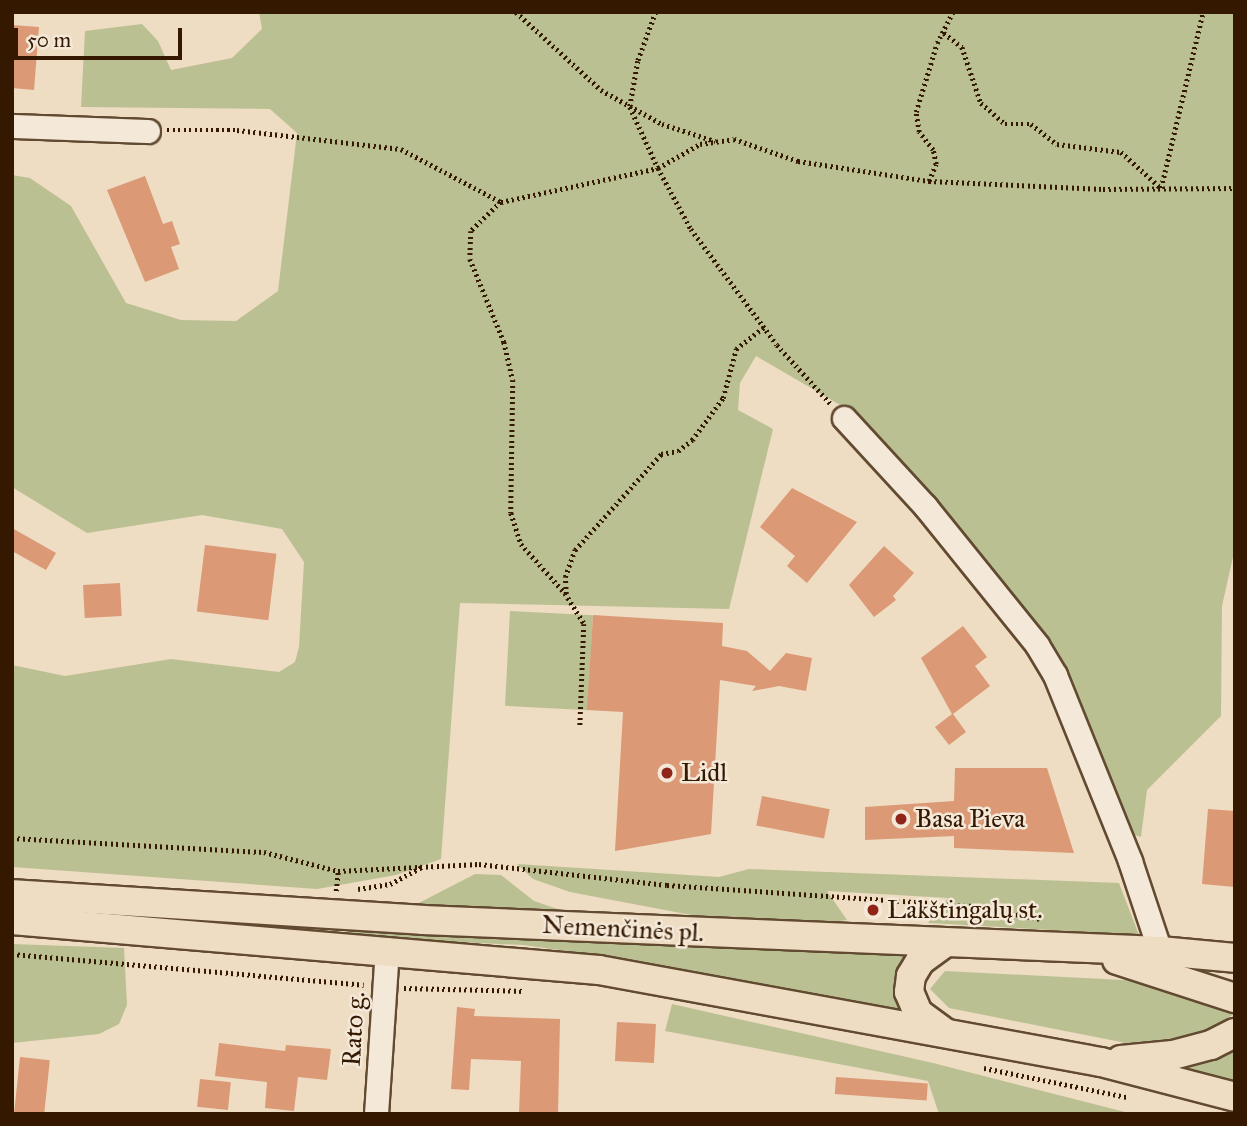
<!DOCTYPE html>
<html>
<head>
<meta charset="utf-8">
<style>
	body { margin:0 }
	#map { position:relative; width:1247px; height:1126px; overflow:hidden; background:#eedcc3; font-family:"IM FELL Great Primer",serif }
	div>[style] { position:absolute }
	.green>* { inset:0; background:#bbc092; transform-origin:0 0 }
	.building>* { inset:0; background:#db9975; transform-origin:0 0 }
	.path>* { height:4.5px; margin-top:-2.25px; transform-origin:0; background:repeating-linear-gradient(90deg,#341900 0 2px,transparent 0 5.5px) }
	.roads { filter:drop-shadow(2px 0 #624a31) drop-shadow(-2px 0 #624a31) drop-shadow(0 2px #624a31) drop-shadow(0 -2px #624a31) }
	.minor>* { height:23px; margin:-11.5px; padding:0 11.5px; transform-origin:11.5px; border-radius:11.5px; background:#f4e8d8 }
	.major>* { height:28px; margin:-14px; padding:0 14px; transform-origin:14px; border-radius:14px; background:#eedcc3 }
	.dots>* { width:19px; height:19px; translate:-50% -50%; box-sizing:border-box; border:4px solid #f4e8d8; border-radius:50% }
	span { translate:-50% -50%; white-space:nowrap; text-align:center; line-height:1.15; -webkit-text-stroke:5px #f4e8d8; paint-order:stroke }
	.poi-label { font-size:26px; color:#341900 }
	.left { translate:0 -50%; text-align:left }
	.street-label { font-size:26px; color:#341900 }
	.frame { position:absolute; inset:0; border:14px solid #341900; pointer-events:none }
	.scale { position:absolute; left:14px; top:28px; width:168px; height:32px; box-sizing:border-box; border:4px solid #341900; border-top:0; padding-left:9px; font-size:21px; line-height:24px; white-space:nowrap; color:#341900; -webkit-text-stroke:5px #f4e8d8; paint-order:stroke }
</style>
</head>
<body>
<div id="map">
	<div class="green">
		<i style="clip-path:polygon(259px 12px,1235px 12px,1235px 548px,1222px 606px,1221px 716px,1147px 790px,1141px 837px,1122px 831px,1071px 686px,926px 491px,847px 409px,756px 356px,740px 383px,738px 410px,773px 429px,729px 609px,460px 603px,441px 859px,396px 875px,317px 889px,12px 867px,12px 665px,65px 676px,171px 659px,279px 672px,295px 662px,299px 647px,304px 562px,282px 529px,202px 515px,87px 533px,12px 487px,12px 175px,30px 178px,71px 206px,126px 303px,181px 320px,236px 321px,278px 291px,297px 133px,270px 109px,81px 107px,85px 31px,142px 24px,158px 41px,171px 70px,232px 58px,262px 29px)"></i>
		<i style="left:510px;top:611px;width:83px;height:95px;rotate:3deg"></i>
		<i style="clip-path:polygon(517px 864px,719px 877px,749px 869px,1119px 883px,1139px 935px,928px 923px,948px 898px,827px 891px,847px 920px,793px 926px,707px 918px,570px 892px,533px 879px)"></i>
		<i style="clip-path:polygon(475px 874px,501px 875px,534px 901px,569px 913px,413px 906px)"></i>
		<i style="clip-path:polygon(350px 929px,900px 955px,905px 957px,897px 976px,904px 1009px,901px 1012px,618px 958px,523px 945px,349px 937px)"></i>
		<i style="clip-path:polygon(12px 944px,124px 948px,127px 1005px,119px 1024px,99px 1034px,12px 1043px)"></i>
		<i style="clip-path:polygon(945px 971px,1142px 981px,1234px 1014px,1194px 1039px,1136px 1045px,949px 1008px,930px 989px)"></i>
		<i style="clip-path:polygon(672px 1004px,933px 1063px,1133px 1114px,939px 1114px,928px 1081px,665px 1031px)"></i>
		<i style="clip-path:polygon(1235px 1049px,1235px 1083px,1189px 1070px,1188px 1066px)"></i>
	</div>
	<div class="building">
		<i style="clip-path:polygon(12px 25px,39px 27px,34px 90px,12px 88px)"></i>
		<i style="clip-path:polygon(145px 176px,163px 224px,172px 221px,180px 244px,171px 247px,179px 269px,145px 282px,107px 190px)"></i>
		<i style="clip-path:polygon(792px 488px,857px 522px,807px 583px,787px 566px,795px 556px,760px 527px)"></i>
		<i style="clip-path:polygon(12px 528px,56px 553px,46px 570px,12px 551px)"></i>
		<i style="left:205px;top:545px;width:72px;height:67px;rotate:7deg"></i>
		<i style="clip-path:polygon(884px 546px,914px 573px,893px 596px,896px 600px,874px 617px,849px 585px)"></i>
		<i style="left:120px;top:583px;width:33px;height:37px;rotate:87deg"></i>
		<i style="clip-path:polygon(593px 615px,723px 623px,722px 646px,747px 651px,770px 671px,786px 653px,812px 658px,806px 691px,779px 686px,752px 691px,756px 686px,720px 680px,711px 834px,615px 851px,623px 712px,587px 710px)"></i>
		<i style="clip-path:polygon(963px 626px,987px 657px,975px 666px,990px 686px,953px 714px,966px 732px,949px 745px,935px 727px,952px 714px,921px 658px)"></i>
		<i style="clip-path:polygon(955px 768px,1047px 768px,1074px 853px,954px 848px,954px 836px,865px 840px,865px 807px,954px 801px)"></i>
		<i style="left:762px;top:796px;width:69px;height:30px;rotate:11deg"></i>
		<i style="clip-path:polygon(1208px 809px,1235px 811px,1235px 887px,1202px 884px)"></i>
		<i style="clip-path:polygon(457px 1007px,475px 1009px,474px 1016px,560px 1019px,558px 1114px,519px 1114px,521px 1061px,471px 1059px,469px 1090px,451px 1089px)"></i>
		<i style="left:617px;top:1022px;width:39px;height:39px;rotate:3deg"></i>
		<i style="clip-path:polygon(219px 1043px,285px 1051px,286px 1045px,331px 1049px,327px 1080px,298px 1077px,294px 1111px,265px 1108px,267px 1082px,215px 1076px)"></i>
		<i style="left:20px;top:1057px;width:30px;height:57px;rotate:6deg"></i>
		<i style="left:836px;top:1077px;width:92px;height:17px;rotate:4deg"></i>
		<i style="left:200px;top:1079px;width:31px;height:28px;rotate:6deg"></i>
	</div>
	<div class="path">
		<i style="left:516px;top:12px;width:115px;rotate:42.5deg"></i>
		<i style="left:601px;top:90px;width:70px;rotate:29.1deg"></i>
		<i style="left:662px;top:124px;width:56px;rotate:17.8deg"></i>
		<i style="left:656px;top:12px;width:52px;rotate:110.2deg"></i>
		<i style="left:638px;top:61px;width:47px;rotate:99.9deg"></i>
		<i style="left:630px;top:107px;width:67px;rotate:65.3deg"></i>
		<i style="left:658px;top:168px;width:69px;rotate:61.6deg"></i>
		<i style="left:691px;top:229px;width:144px;rotate:53.4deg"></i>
		<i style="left:777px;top:345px;width:79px;rotate:47.6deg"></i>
		<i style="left:944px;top:33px;width:23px;rotate:38deg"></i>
		<i style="left:962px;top:47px;width:59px;rotate:71.3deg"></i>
		<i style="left:981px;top:103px;width:32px;rotate:41deg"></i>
		<i style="left:1005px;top:124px;width:26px"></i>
		<i style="left:1031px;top:124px;width:33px;rotate:38deg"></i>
		<i style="left:1057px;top:144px;width:64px;rotate:7.1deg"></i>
		<i style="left:1121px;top:152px;width:54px;rotate:42deg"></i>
		<i style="left:1161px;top:188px;width:181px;rotate:-76.6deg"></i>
		<i style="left:167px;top:130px;width:70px"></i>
		<i style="left:237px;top:130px;width:165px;rotate:6.6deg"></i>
		<i style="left:401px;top:149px;width:113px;rotate:27.9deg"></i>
		<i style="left:501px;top:202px;width:161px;rotate:-12.2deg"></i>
		<i style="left:658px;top:168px;width:48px;rotate:-29.7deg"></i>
		<i style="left:700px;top:144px;width:34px;rotate:-8deg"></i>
		<i style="left:734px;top:139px;width:68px;rotate:19deg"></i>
		<i style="left:798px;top:161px;width:133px;rotate:8.7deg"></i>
		<i style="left:929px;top:181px;width:174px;rotate:2.6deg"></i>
		<i style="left:1103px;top:189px;width:132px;rotate:-0.4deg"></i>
		<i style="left:929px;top:181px;width:18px;rotate:-68deg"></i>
		<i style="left:936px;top:164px;width:14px;rotate:-102deg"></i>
		<i style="left:933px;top:150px;width:23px;rotate:-128deg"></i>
		<i style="left:919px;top:132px;width:20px;rotate:-99deg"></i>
		<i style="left:916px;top:112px;width:72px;rotate:-73.1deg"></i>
		<i style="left:937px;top:43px;width:35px;rotate:-63deg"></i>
		<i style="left:501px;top:202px;width:42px;rotate:136deg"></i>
		<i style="left:471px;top:231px;width:28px;rotate:92deg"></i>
		<i style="left:470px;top:259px;width:90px;rotate:67.7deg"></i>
		<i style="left:504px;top:342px;width:39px;rotate:77deg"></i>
		<i style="left:513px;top:380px;width:133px;rotate:90.9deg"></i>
		<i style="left:511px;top:513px;width:33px;rotate:72deg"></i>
		<i style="left:521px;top:544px;width:66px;rotate:48.1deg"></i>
		<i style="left:565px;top:593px;width:36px;rotate:58deg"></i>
		<i style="left:584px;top:624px;width:102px;rotate:92.2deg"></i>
		<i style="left:566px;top:594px;width:17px;rotate:-93deg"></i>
		<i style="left:565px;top:577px;width:29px;rotate:-70deg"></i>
		<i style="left:575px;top:550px;width:129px;rotate:-48.1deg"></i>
		<i style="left:661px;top:454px;width:17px;rotate:-10deg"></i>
		<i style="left:678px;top:451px;width:18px;rotate:-38deg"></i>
		<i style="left:692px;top:440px;width:52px;rotate:-53.6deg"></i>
		<i style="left:723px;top:398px;width:51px;rotate:-75.1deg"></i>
		<i style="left:736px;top:349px;width:36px;rotate:-38deg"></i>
		<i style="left:12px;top:838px;width:252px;rotate:3.2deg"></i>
		<i style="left:264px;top:852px;width:76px;rotate:14.4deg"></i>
		<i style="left:338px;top:871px;width:141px;rotate:-2.8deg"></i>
		<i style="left:479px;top:864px;width:189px;rotate:6.4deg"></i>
		<i style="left:667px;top:885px;width:307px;rotate:3.9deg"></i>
		<i style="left:973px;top:906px;width:69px;rotate:10.8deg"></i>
		<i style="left:358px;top:889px;width:32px;rotate:-9deg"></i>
		<i style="left:390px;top:884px;width:38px;rotate:-28deg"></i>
		<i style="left:336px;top:891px;width:20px;rotate:-84deg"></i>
		<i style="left:12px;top:954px;width:353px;rotate:5deg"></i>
		<i style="left:404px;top:988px;width:120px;rotate:1.4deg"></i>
		<i style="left:984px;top:1068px;width:146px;rotate:11.5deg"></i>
	</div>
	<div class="roads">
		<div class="minor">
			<i style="left:12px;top:126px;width:136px;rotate:2.1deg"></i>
			<i style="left:844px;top:418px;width:120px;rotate:47.4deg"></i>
			<i style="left:925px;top:506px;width:179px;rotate:51.1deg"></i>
			<i style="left:1037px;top:645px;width:35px;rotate:59deg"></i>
			<i style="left:1055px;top:675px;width:201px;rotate:68deg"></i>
			<i style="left:1130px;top:861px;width:95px;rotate:71.6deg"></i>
			<i style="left:376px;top:1114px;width:165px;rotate:-86.2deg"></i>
		</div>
		<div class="major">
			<i style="left:12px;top:894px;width:412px;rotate:3.6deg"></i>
			<i style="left:423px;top:920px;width:738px;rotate:2.41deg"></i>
			<i style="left:1160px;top:951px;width:75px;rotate:5.3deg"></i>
			<i style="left:12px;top:920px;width:589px;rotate:4.87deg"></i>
			<i style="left:599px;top:970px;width:510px;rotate:10.39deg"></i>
			<i style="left:1101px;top:1062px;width:138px;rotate:14.6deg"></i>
			<i style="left:1117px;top:960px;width:124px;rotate:17.9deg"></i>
			<i style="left:944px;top:1032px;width:32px;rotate:-144deg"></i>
			<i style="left:918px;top:1013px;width:23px;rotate:-113deg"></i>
			<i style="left:909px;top:992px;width:16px;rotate:-83deg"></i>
			<i style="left:911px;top:976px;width:17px;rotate:-59deg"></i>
			<i style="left:920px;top:961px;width:31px;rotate:-36deg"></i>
			<i style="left:1121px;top:1060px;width:52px;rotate:-5.5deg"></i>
			<i style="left:1173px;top:1055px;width:39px;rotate:-15deg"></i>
			<i style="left:1211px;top:1045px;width:27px;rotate:-27deg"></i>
		</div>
	</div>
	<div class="dots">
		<i style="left:667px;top:773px;background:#8f2418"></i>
		<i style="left:901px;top:819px;background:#8f2418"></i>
		<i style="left:873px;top:910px;background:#8f2418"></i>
	</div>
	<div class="poi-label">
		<span class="left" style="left:681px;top:773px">Lidl</span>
		<span class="left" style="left:915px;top:819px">Basa Pieva</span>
		<span class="left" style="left:887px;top:910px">Lakštingalų st.</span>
	</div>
	<div class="street-label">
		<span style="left:623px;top:929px;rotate:3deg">Nemenčinės pl.</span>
		<span style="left:354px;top:1029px;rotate:-86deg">Rato g.</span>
	</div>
	<div class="frame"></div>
	<div class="scale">50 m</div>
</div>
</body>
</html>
